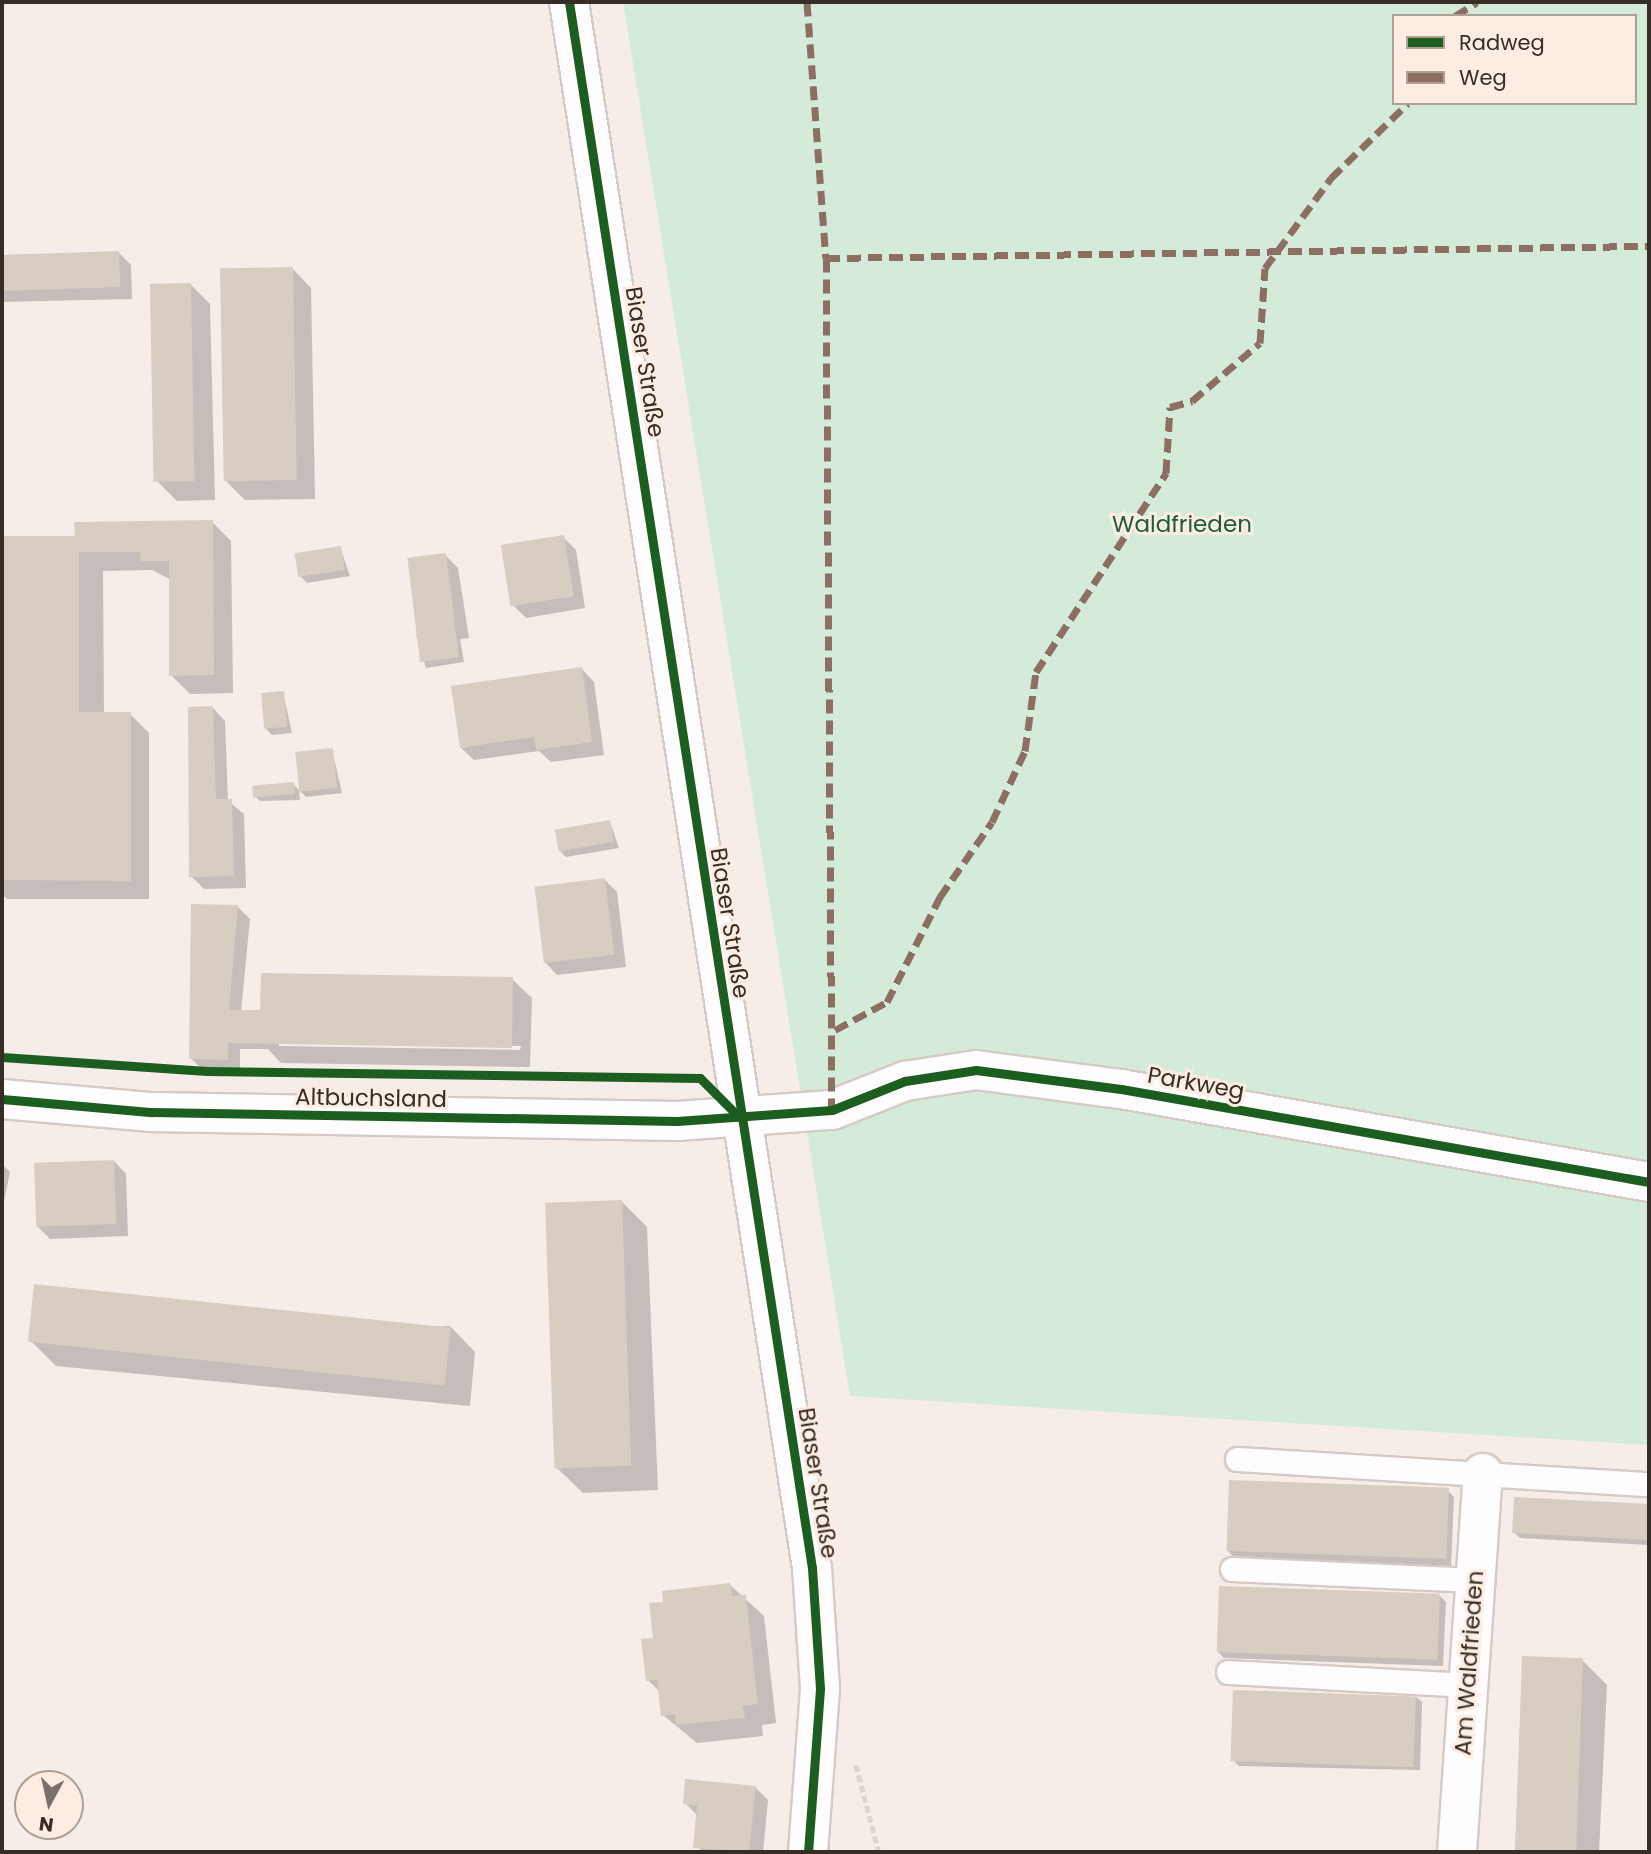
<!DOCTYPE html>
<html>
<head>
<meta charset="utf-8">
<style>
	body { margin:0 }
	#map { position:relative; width:1651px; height:1854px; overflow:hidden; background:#f6ede8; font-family:Poppins,sans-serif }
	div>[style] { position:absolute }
	.green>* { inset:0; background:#d4ebda }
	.shadow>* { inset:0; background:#0003 }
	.building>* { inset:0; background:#d8cdc2; transform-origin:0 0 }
	.path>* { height:4.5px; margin-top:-2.25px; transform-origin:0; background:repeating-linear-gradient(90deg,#d9d6d4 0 7px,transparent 0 10.5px) }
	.roads { filter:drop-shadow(2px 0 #d4cbc6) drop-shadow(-2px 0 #d4cbc6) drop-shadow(0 2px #d4cbc6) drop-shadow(0 -2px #d4cbc6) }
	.service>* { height:23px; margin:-11.5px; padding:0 11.5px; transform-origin:11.5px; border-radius:11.5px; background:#fefcfc }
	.minor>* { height:38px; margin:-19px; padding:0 19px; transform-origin:19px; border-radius:19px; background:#fefcfc }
	.quiet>* { height:7px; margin-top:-3.5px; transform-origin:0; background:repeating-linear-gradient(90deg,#8d6e63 0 14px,transparent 0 21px) }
	.cycleway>* { height:9px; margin:-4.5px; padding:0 4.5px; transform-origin:4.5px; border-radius:4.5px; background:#1b5e20 }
	span { translate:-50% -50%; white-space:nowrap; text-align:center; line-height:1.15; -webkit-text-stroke:6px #fcece2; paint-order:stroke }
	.street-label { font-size:23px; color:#372d27 }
	.park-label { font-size:23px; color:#1c5c41 }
	.frame { position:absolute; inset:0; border:4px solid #372d27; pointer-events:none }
	.legend { position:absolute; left:1392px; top:14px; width:245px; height:91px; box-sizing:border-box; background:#fcece2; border:2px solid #ada097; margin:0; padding:9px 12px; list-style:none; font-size:21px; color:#372d27 }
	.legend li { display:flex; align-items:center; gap:14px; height:35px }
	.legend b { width:35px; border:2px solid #ada097 }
	.north { position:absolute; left:14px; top:1770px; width:70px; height:70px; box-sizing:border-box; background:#fcece2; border:2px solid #ada097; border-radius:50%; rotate:188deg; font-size:19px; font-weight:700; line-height:28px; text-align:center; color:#372d27 }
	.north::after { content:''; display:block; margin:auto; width:24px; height:32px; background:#7a706b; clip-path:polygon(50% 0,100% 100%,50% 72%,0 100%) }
</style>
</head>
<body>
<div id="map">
	<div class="green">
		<i style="clip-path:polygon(evenodd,623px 2px,1649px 2px,1649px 1445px,850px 1396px,623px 2px,1394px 16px,1635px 16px,1635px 103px,1394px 103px,1394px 16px)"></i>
	</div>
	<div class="shadow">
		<i style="clip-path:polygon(119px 253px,131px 265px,132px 299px,2px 302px,2px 255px)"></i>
		<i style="clip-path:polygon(292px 268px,311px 288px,315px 499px,245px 500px,226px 481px)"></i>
		<i style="clip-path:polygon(191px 285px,210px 304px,215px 500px,177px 501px,158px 482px)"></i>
		<i style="clip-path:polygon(212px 522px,231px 541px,233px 693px,190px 694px,171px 675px,171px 580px,152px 570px,103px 571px,104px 714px,130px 714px,149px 733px,149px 899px,7px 899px,2px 894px,2px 538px,79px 538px)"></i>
		<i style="clip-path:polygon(563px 537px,576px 550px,585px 608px,526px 618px,513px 605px)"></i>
		<i style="clip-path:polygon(340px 547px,350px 576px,307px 583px,301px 577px)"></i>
		<i style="clip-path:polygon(445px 555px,458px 568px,469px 638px,460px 639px,464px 662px,426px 668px,416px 634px,444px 629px)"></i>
		<i style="clip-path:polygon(582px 669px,594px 682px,604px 755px,551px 762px,539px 751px,474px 760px,461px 748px)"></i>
		<i style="clip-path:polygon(283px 692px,292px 733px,272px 735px,266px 729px)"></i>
		<i style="clip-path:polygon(213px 708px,225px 721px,228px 801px,244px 814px,246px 888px,204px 889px,191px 876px)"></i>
		<i style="clip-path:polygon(332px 749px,342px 793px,306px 797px,299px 790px,300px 800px,260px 801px,254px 795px,293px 784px,300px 791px)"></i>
		<i style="clip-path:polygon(610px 822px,619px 848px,566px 857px,560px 851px)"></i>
		<i style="clip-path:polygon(604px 879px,617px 892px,626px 967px,557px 975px,545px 962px)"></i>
		<i style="clip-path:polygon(evenodd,237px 906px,250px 919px,241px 1012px,512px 979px,532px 998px,530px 1067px,281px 1063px,268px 1049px,240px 1049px,240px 1072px,203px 1071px,191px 1058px,237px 906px,279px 1043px,521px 1046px,520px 1050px,279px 1046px,279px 1043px)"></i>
		<i style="clip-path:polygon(114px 1161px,126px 1174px,128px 1236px,50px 1239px,37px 1226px)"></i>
		<i style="clip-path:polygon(2px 1164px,10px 1172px,2px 1211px)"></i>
		<i style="clip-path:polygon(622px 1202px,647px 1227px,658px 1490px,583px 1493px,557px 1468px)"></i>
		<i style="clip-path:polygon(450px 1326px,475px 1352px,470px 1406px,56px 1366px,31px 1341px)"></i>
		<i style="clip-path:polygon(1448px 1491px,1454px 1497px,1451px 1566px,1234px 1557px,1228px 1551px)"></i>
		<i style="clip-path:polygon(1516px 1499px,1649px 1506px,1649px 1545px,1520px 1538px,1514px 1532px)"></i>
		<i style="clip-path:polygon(730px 1585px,764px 1616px,776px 1723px,762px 1725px,763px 1736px,697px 1743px,663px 1715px,661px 1693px,648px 1680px,655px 1640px,665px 1604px)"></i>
		<i style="clip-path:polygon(1440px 1596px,1446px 1602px,1443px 1666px,1224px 1658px,1218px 1652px)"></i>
		<i style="clip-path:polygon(1523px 1657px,1582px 1660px,1607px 1685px,1599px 1852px,1515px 1852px)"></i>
		<i style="clip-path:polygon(1416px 1697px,1422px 1702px,1420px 1770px,1239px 1766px,1233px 1760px)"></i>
		<i style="clip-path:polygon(755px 1787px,768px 1800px,763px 1852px,700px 1852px,698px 1816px,685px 1803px)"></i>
	</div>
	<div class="building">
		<i style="left:119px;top:251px;width:36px;height:117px;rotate:88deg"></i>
		<i style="left:293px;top:267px;width:213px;height:73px;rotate:89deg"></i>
		<i style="left:191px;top:283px;width:198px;height:41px;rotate:89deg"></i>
		<i style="clip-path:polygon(213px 520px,214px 675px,169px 676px,169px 561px,140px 561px,141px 552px,79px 552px,79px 712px,131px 712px,131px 881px,2px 880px,2px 536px,75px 536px,74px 522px)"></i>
		<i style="left:564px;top:535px;width:62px;height:64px;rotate:81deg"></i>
		<i style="left:341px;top:546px;width:24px;height:47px;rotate:81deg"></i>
		<i style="left:446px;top:553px;width:105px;height:39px;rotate:83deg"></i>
		<i style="clip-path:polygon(582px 667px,592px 742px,536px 750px,534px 737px,460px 748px,451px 686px)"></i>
		<i style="left:284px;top:691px;width:36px;height:23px;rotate:85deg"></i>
		<i style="clip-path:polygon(213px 706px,216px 799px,232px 799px,234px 876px,189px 877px,188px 707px)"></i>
		<i style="left:333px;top:748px;width:40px;height:38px;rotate:84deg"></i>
		<i style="left:294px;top:782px;width:12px;height:42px;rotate:85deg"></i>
		<i style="left:610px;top:820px;width:22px;height:56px;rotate:80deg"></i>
		<i style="left:605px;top:878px;width:77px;height:71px;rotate:83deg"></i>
		<i style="clip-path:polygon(191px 904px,238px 905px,229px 1010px,260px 1010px,261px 973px,513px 977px,512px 1048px,228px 1043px,228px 1060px,189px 1059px)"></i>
		<i style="left:114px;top:1160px;width:64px;height:80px;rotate:88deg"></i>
		<i style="left:622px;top:1200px;width:266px;height:77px;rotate:88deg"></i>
		<i style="left:34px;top:1284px;width:419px;height:58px;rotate:6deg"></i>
		<i style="left:1229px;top:1480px;width:220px;height:71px;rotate:2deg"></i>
		<i style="left:1514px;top:1497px;width:135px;height:36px;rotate:3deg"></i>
		<i style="clip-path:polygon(730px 1583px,732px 1596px,746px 1595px,758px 1704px,743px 1706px,745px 1718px,676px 1725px,675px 1714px,661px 1716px,657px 1680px,646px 1681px,641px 1639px,653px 1638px,649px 1603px,663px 1602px,662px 1591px)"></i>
		<i style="left:1219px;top:1586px;width:221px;height:66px;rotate:2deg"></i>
		<i style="left:1522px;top:1656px;width:61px;height:196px;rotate:2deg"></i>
		<i style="left:1233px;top:1690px;width:183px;height:71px;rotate:2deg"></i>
		<i style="clip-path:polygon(685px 1779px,756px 1786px,749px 1852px,693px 1848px,697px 1805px,683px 1804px)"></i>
	</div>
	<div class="path">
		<i style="left:856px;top:1765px;width:90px;rotate:75.2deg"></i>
	</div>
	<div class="roads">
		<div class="service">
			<i style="left:1237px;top:1459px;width:413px;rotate:3.5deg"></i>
			<i style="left:1232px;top:1569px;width:243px;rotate:2.6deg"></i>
			<i style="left:1228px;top:1672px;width:239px;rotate:3.1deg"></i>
		</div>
		<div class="minor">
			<i style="left:569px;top:2px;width:1585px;rotate:81.18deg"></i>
			<i style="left:812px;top:1568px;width:121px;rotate:86.2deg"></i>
			<i style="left:820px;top:1689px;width:163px;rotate:94.2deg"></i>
			<i style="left:2px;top:1099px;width:151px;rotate:5deg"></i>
			<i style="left:152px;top:1112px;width:525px;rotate:0.98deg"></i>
			<i style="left:677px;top:1121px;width:155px;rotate:-4.1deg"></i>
			<i style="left:832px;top:1110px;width:79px;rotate:-21.7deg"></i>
			<i style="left:905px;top:1081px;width:72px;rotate:-8.8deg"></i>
			<i style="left:976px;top:1070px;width:146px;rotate:7.5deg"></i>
			<i style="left:1121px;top:1089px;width:536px;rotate:9.99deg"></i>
			<i style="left:1457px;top:1852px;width:380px;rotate:-86.1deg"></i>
		</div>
	</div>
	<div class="quiet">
		<i style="left:807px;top:2px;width:257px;rotate:85.8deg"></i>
		<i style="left:826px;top:258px;width:852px;rotate:89.6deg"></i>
		<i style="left:1455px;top:16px;width:26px;rotate:-32deg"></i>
		<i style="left:826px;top:258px;width:823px;rotate:-0.84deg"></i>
		<i style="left:835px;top:1030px;width:59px;rotate:-28.3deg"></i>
		<i style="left:887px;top:1002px;width:118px;rotate:-63.2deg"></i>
		<i style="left:940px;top:897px;width:91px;rotate:-55.3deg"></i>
		<i style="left:992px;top:822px;width:78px;rotate:-65.1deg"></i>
		<i style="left:1025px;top:751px;width:80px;rotate:-82.1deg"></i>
		<i style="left:1036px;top:672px;width:238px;rotate:-56.8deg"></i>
		<i style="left:1166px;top:473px;width:66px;rotate:-86.5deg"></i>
		<i style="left:1170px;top:407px;width:23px;rotate:-15deg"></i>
		<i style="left:1192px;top:401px;width:89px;rotate:-40.5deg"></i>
		<i style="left:1260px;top:343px;width:75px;rotate:-86.2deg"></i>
		<i style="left:1265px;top:268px;width:112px;rotate:-53.7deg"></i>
		<i style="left:1331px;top:178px;width:107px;rotate:-44.2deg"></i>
	</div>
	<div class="cycleway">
		<i style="left:569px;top:2px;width:1585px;rotate:81.18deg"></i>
		<i style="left:812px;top:1568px;width:121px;rotate:86.2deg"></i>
		<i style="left:820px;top:1689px;width:163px;rotate:94.2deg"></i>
		<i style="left:2px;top:1057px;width:205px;rotate:3.9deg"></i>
		<i style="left:207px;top:1071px;width:493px;rotate:0.8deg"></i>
		<i style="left:700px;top:1078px;width:55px;rotate:45deg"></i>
		<i style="left:2px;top:1099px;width:151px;rotate:5deg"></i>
		<i style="left:152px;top:1112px;width:525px;rotate:0.98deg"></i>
		<i style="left:677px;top:1121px;width:155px;rotate:-4.1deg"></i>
		<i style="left:832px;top:1110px;width:79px;rotate:-21.7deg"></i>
		<i style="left:905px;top:1081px;width:72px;rotate:-8.8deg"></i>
		<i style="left:976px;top:1070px;width:146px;rotate:7.5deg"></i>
		<i style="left:1121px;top:1089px;width:536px;rotate:9.99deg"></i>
	</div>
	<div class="street-label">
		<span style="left:645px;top:362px;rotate:81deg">Biaser Straße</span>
		<span style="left:730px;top:923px;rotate:81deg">Biaser Straße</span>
		<span style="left:1196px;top:1083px;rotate:10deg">Parkweg</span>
		<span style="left:371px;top:1098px;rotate:1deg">Altbuchsland</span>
		<span style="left:818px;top:1483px;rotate:81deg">Biaser Straße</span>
		<span style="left:1469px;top:1663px;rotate:-86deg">Am Waldfrieden</span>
	</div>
	<div class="park-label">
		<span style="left:1182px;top:524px">Waldfrieden</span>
	</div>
	<div class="frame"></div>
	<ul class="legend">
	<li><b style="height:9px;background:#1b5e20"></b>Radweg</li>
	<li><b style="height:9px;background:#8d6e63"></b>Weg</li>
	</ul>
	<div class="north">N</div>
</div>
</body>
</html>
